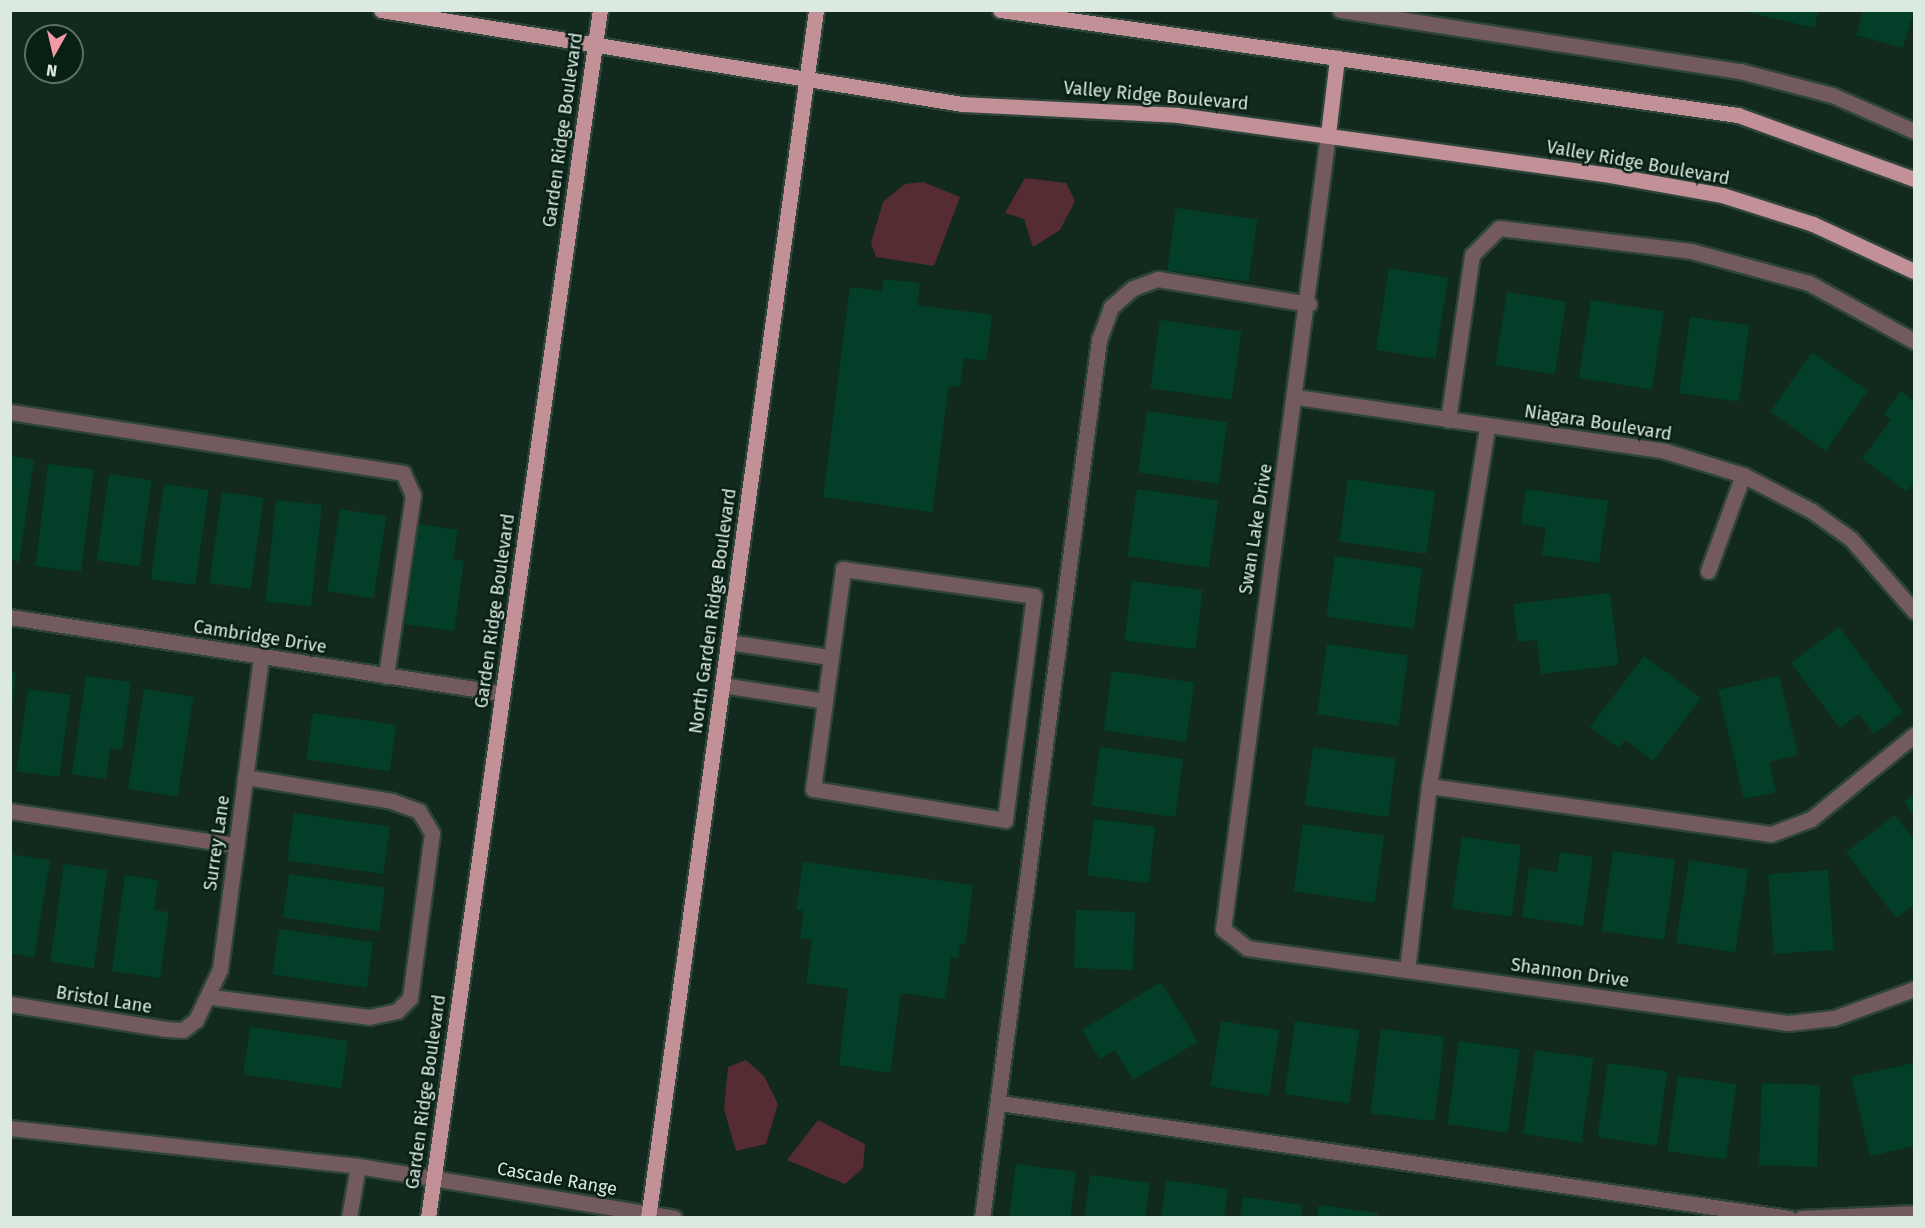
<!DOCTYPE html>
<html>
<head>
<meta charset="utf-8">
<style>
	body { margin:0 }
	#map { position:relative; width:1925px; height:1228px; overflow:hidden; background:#12291e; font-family:"Fira Sans",sans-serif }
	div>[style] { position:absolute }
	.green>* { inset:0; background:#552c32 }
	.building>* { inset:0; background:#033f28; transform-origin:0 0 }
	.roads { filter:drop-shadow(2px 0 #2e4439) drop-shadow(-2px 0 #2e4439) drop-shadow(0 2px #2e4439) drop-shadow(0 -2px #2e4439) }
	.minor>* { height:15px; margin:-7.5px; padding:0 7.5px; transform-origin:7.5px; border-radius:7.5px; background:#735b5d }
	.major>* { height:15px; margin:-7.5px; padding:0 7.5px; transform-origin:7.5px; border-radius:7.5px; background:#c29197 }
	span { translate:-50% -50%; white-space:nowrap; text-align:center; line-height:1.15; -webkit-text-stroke:5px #081f14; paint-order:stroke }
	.street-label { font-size:18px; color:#dbe9e1 }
	.frame { position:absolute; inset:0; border:12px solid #dbe9e1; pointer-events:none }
	.north { position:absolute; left:24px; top:24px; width:60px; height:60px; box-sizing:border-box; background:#081f14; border:2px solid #5c7066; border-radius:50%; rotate:188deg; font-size:16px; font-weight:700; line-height:24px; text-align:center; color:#dbe9e1 }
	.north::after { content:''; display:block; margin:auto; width:21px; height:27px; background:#f49aa6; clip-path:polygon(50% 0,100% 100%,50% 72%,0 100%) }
</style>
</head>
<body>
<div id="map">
	<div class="green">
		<i style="clip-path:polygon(1025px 178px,1066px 183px,1075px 201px,1060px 230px,1033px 247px,1024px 219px,1005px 213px)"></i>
		<i style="clip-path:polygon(923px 182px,960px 197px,934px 266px,876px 257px,871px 243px,883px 202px,905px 184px)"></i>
		<i style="clip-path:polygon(746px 1060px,764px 1076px,778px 1104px,766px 1144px,736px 1151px,724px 1109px,728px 1067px)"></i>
		<i style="clip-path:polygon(818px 1120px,865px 1144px,863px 1168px,845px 1184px,787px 1160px)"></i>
	</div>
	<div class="building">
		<i style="clip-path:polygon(1739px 10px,1818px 10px,1815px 28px)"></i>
		<i style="clip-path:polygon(1863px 10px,1914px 10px,1903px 48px,1856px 35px)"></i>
		<i style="left:1176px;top:208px;width:82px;height:63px;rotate:8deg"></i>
		<i style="left:1389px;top:268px;width:60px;height:83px;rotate:9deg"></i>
		<i style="clip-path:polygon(884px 279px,920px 283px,917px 305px,992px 315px,986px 361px,964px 358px,960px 387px,949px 385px,932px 512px,823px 497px,850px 287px,882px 291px)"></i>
		<i style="left:1507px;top:292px;width:60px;height:74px;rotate:9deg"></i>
		<i style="left:1591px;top:300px;width:74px;height:79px;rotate:9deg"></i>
		<i style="left:1690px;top:317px;width:60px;height:77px;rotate:8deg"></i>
		<i style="left:1160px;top:320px;width:82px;height:69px;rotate:8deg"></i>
		<i style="left:1812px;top:352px;width:68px;height:73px;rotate:35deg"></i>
		<i style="clip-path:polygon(1901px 391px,1914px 402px,1914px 482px,1907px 492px,1862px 458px,1891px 420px,1884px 414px)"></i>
		<i style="left:1147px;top:411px;width:81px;height:62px;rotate:8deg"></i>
		<i style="clip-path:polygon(10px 456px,34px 460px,19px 562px,10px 560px)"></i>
		<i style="left:48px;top:464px;width:46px;height:103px;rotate:7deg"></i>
		<i style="left:109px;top:474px;width:43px;height:87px;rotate:8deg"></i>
		<i style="left:1348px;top:479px;width:88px;height:63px;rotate:8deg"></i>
		<i style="left:164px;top:484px;width:45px;height:96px;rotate:8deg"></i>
		<i style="left:1137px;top:489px;width:82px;height:68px;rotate:8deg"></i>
		<i style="clip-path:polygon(1526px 489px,1608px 501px,1599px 563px,1542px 555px,1546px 528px,1521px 524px)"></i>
		<i style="left:222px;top:492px;width:42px;height:92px;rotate:8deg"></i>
		<i style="left:276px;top:500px;width:46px;height:102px;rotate:6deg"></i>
		<i style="left:340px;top:509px;width:47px;height:83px;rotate:9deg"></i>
		<i style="clip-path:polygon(419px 524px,458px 530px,453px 559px,464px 560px,454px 631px,405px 624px)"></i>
		<i style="left:1335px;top:556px;width:88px;height:61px;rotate:8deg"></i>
		<i style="left:1132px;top:581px;width:71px;height:60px;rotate:7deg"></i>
		<i style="clip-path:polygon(1610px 593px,1619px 665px,1541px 674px,1537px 640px,1518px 642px,1513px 604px)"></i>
		<i style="clip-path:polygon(1839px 627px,1903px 712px,1874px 734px,1859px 714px,1840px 728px,1791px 663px)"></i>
		<i style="left:1327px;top:644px;width:82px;height:71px;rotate:8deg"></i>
		<i style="clip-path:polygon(1644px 656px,1701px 698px,1653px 761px,1625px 740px,1619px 748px,1590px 727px)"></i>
		<i style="left:1112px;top:671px;width:83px;height:60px;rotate:8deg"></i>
		<i style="clip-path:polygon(10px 672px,16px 673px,12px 705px,10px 705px)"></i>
		<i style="clip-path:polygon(86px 676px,131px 682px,122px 750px,110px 748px,106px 779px,72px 774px)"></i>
		<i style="clip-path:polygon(1779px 676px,1798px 755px,1769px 762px,1776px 792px,1744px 799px,1718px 690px)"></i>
		<i style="left:28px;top:689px;width:43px;height:83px;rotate:8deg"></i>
		<i style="left:144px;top:689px;width:50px;height:101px;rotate:9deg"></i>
		<i style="left:313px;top:713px;width:84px;height:47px;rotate:8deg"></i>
		<i style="left:1100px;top:747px;width:84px;height:59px;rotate:8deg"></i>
		<i style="left:1313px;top:747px;width:84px;height:59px;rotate:8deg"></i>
		<i style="clip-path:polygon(1914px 793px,1914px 815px,1904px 802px)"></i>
		<i style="left:294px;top:813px;width:97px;height:48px;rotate:8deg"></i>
		<i style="clip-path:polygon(1895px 815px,1914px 840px,1914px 905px,1896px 918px,1846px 852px)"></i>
		<i style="left:1094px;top:819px;width:62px;height:57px;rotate:7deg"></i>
		<i style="left:1303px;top:824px;width:82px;height:68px;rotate:8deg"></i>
		<i style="left:1462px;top:837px;width:60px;height:72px;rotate:8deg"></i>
		<i style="left:1613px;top:851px;width:63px;height:81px;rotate:8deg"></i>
		<i style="clip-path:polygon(1560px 852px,1593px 857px,1583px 926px,1522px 917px,1529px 868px,1557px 872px)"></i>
		<i style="clip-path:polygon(10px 854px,50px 860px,34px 958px,10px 953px)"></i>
		<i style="left:1689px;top:860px;width:60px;height:84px;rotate:9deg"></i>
		<i style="clip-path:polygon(803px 862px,973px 885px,965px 945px,960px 944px,958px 958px,951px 957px,945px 999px,901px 993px,890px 1073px,839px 1065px,848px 989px,806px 983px,812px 940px,800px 938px,804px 911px,796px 910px)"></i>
		<i style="left:64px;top:864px;width:44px;height:99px;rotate:8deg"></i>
		<i style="left:1828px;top:870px;width:80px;height:60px;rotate:86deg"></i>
		<i style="left:289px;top:874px;width:97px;height:44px;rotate:8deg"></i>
		<i style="clip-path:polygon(125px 875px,158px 880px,154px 910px,169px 912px,160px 978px,112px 971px)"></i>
		<i style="left:1076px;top:910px;width:59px;height:58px;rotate:2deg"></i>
		<i style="left:279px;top:929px;width:95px;height:46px;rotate:8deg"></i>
		<i style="clip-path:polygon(1161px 982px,1198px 1042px,1133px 1080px,1115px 1050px,1100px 1059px,1082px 1030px)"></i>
		<i style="left:1221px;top:1021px;width:59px;height:66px;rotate:9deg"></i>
		<i style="left:1295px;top:1021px;width:65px;height:74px;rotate:8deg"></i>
		<i style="left:250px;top:1027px;width:99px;height:48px;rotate:8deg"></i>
		<i style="left:1381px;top:1029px;width:64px;height:85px;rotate:7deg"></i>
		<i style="left:1459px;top:1041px;width:61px;height:84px;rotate:8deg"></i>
		<i style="left:1535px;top:1050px;width:59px;height:85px;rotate:8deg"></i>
		<i style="left:1608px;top:1063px;width:60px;height:75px;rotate:8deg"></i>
		<i style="clip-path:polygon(1913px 1063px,1914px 1146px,1870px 1156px,1851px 1077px)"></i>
		<i style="left:1678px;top:1076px;width:59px;height:76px;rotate:8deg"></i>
		<i style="left:1762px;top:1083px;width:58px;height:82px;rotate:2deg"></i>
		<i style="clip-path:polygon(1016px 1164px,1076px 1172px,1070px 1218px,1009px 1218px)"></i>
		<i style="clip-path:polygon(1090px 1175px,1150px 1183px,1145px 1218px,1084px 1218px)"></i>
		<i style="clip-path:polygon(1166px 1180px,1228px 1189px,1224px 1218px,1161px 1218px)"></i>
		<i style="clip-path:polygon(1243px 1197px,1303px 1205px,1301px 1218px,1240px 1218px)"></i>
		<i style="clip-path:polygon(1319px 1205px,1378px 1213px,1377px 1218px,1317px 1218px)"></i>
	</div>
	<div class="roads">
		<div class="minor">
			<i style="left:1340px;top:10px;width:405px;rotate:8.7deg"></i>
			<i style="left:1740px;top:71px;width:95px;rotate:14.6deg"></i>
			<i style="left:1832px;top:95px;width:90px;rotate:23.7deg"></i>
			<i style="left:1328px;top:134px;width:802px;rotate:97.52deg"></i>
			<i style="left:1223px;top:929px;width:31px;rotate:38deg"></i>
			<i style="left:1247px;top:948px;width:546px;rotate:7.89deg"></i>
			<i style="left:1788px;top:1023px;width:46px;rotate:-6.2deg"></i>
			<i style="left:1834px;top:1018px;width:85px;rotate:-19.9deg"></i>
			<i style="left:1296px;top:397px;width:373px;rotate:8.3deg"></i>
			<i style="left:1665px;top:451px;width:82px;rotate:17.1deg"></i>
			<i style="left:1743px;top:475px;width:78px;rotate:27.6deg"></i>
			<i style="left:1812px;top:511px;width:48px;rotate:35.7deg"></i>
			<i style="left:1851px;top:539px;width:96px;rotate:48.8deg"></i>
			<i style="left:10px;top:412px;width:398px;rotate:8.8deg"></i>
			<i style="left:403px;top:473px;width:24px;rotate:66deg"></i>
			<i style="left:413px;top:495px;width:183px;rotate:98.5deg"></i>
			<i style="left:1448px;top:420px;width:167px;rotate:-81.7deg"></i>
			<i style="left:1472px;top:255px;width:38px;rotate:-45deg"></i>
			<i style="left:1499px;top:228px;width:193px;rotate:6.8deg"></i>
			<i style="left:1691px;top:251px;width:122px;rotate:15.2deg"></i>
			<i style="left:1809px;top:283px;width:120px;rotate:28.9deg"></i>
			<i style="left:843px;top:569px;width:193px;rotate:8deg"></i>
			<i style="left:1034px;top:596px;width:226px;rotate:97.4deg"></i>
			<i style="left:1005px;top:820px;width:194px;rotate:-170.8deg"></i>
			<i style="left:813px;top:789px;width:222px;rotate:-82.2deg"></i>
			<i style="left:1708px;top:571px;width:102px;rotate:-70deg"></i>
			<i style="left:10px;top:617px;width:499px;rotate:8.8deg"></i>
			<i style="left:728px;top:642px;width:103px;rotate:8.4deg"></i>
			<i style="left:722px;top:685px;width:104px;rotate:8.8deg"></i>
			<i style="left:1429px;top:786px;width:345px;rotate:8deg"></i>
			<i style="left:1771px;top:834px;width:43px;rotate:-20.6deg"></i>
			<i style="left:1811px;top:819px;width:133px;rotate:-39.2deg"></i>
			<i style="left:10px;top:811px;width:229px;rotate:8.6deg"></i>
			<i style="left:1407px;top:970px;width:185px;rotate:-83.2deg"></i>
			<i style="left:1429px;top:786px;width:365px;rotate:-80.8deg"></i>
			<i style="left:211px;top:997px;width:159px;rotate:7.2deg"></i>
			<i style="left:369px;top:1017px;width:29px;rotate:-12deg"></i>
			<i style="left:397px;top:1011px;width:18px;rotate:-45deg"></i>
			<i style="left:410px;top:998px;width:166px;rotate:-82.4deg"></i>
			<i style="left:432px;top:833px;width:26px;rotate:-121deg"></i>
			<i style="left:419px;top:811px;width:29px;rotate:-160deg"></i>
			<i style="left:392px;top:801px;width:149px;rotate:-170.7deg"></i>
			<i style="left:10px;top:1004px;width:158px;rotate:9.1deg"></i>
			<i style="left:166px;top:1029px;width:17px;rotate:3deg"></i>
			<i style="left:183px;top:1030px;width:16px;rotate:-38deg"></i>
			<i style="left:196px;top:1020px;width:56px;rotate:-64.8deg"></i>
			<i style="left:220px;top:969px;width:315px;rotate:-82.5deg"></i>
			<i style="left:1000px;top:1103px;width:797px;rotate:8.29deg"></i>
			<i style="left:10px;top:1128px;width:350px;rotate:6.2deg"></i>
			<i style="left:349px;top:1218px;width:53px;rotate:-80.2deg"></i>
			<i style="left:358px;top:1166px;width:320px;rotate:9.3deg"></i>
			<i style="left:982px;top:1218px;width:886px;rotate:-82.41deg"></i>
			<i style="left:1099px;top:340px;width:35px;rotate:-70deg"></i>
			<i style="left:1111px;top:307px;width:29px;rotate:-41deg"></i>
			<i style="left:1133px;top:288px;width:27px;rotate:-20deg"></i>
			<i style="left:1158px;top:279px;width:153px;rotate:9.4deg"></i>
			<i style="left:1801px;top:1218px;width:113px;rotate:-2.5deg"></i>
		</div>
		<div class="major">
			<i style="left:381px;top:10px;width:589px;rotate:9.19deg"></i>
			<i style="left:962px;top:104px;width:216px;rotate:2.9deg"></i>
			<i style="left:1178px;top:115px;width:436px;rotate:7.9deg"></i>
			<i style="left:1610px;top:175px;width:114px;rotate:10.1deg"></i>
			<i style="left:1722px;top:195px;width:96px;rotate:17.7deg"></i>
			<i style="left:1813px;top:224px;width:111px;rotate:25deg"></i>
			<i style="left:1000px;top:10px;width:745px;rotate:8.1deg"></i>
			<i style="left:1738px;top:115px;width:187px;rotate:20deg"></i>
			<i style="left:1328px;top:134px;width:77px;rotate:-83.2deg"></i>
			<i style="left:428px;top:1218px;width:1220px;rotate:-81.9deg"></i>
			<i style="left:648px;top:1218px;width:1220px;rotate:-82.08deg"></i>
		</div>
	</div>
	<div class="street-label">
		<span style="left:1156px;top:96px;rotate:5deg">Valley Ridge Boulevard</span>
		<span style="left:563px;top:130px;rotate:-82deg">Garden Ridge Boulevard</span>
		<span style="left:1638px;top:163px;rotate:10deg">Valley Ridge Boulevard</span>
		<span style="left:1598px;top:423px;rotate:9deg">Niagara Boulevard</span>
		<span style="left:1256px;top:529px;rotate:-81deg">Swan Lake Drive</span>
		<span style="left:495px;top:611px;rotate:-82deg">Garden Ridge Boulevard</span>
		<span style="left:713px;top:611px;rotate:-82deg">North Garden Ridge Boulevard</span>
		<span style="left:260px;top:637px;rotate:9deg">Cambridge Drive</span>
		<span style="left:217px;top:843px;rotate:-82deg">Surrey Lane</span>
		<span style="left:1570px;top:973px;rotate:8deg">Shannon Drive</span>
		<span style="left:104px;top:1000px;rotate:9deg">Bristol Lane</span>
		<span style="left:426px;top:1092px;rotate:-82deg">Garden Ridge Boulevard</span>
		<span style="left:557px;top:1179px;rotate:10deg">Cascade Range</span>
	</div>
	<div class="frame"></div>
	<div class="north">N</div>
</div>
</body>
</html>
